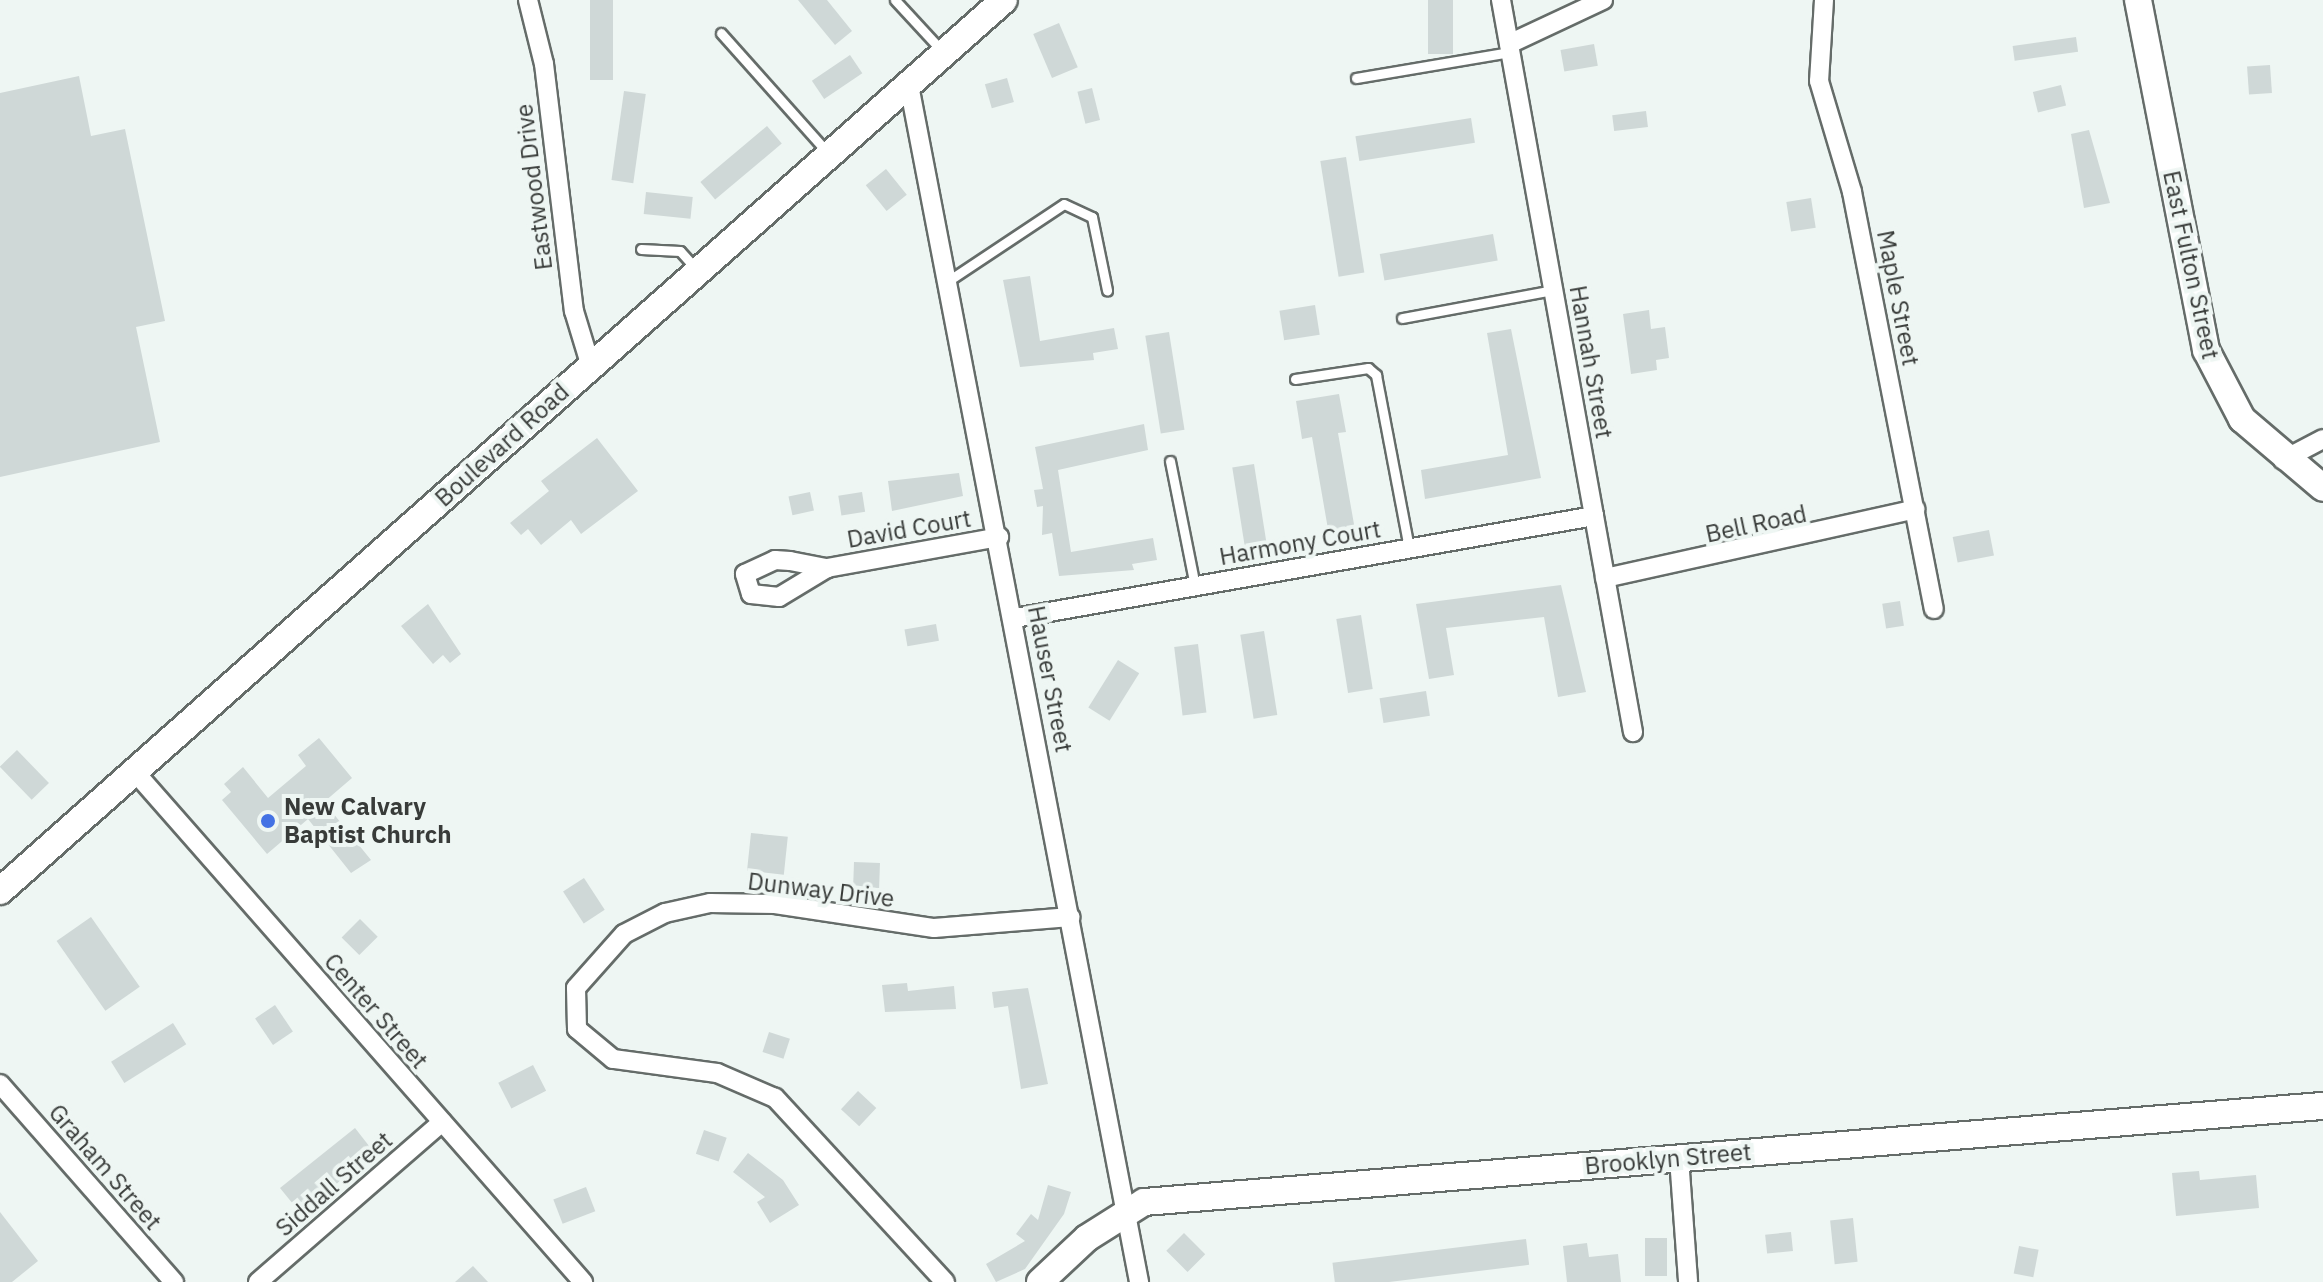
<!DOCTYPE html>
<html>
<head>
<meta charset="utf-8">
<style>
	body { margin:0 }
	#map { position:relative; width:2323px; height:1282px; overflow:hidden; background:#eef6f3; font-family:"IBM Plex Sans",sans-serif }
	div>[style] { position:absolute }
	.building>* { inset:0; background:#cfd8d7; transform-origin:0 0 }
	.roads { filter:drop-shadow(2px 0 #656c69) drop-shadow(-2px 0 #656c69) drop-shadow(0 2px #656c69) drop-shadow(0 -2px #656c69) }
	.lane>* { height:9px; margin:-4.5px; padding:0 4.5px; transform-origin:4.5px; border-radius:4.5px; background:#fff }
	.street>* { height:18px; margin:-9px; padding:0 9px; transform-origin:9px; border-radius:9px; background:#fff }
	.secondary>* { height:26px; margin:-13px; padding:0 13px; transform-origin:13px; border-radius:13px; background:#fff }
	.dots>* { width:22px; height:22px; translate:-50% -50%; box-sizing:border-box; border:4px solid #eef6f3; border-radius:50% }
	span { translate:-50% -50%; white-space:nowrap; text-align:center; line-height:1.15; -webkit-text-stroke:8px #eef6f3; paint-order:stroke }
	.street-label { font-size:24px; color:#383b39 }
	.poi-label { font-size:24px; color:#383b39; font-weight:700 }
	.left { translate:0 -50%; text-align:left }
</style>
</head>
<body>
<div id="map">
	<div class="building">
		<i style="left:590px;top:0;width:23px;height:80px"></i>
		<i style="clip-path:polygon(798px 0,827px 0,852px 31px,835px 45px)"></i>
		<i style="left:1428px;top:0;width:25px;height:54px"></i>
		<i style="left:1059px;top:23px;width:48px;height:28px;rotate:67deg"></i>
		<i style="left:2076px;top:37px;width:15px;height:64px;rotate:82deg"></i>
		<i style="left:1594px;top:44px;width:22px;height:34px;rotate:80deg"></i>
		<i style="left:850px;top:55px;width:22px;height:46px;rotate:56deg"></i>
		<i style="left:2270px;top:65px;width:28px;height:23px;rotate:86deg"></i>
		<i style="clip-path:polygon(79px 76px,91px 136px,125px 129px,165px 321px,136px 327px,160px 442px,0 477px,0 93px)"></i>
		<i style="left:1007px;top:78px;width:25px;height:23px;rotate:74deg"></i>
		<i style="left:2061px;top:85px;width:21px;height:29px;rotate:76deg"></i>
		<i style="left:1092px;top:88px;width:33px;height:15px;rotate:76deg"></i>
		<i style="left:624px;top:91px;width:22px;height:90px;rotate:8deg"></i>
		<i style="left:1646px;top:111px;width:16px;height:34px;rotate:83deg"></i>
		<i style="left:1471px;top:118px;width:25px;height:117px;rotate:81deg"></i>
		<i style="left:767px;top:126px;width:23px;height:87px;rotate:50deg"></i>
		<i style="clip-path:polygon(2089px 130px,2110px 203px,2084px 208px,2071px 134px)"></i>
		<i style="left:1346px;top:157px;width:117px;height:26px;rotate:81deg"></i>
		<i style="left:886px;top:169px;width:33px;height:26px;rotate:51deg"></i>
		<i style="left:646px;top:192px;width:47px;height:22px;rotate:6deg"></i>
		<i style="left:1811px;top:198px;width:30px;height:25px;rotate:81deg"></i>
		<i style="left:1493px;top:234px;width:27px;height:115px;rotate:80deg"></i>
		<i style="clip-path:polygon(1030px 276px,1040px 341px,1114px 328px,1118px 349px,1093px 353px,1094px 360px,1020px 367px,1003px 280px)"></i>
		<i style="left:1315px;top:305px;width:30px;height:36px;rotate:81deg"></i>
		<i style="clip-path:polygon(1649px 310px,1651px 329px,1665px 327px,1669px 358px,1656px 360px,1657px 370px,1631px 374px,1623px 314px)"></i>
		<i style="clip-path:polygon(1511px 329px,1541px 478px,1425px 499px,1421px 470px,1508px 455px,1487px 333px)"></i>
		<i style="left:1169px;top:332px;width:99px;height:24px;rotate:81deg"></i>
		<i style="clip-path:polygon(1339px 394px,1346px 432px,1338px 433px,1355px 530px,1329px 535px,1312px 437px,1302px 439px,1296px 401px)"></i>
		<i style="clip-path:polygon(1144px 424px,1148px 450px,1058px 470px,1071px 552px,1153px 538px,1157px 560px,1132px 564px,1134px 570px,1059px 576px,1052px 533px,1042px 535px,1043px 506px,1037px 507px,1034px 490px,1043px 489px,1035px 447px)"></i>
		<i style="clip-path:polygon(597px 438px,638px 491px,581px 534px,571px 520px,541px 545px,528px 529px,521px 535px,510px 523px,549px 491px,541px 481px)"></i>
		<i style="left:1254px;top:464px;width:79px;height:22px;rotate:81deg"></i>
		<i style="clip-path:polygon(959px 473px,963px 496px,892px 511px,888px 481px)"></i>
		<i style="left:810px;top:492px;width:19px;height:22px;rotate:78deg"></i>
		<i style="left:862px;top:492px;width:20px;height:24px;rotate:81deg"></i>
		<i style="left:1989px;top:530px;width:26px;height:37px;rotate:79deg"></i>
		<i style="clip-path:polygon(1561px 585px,1586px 692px,1558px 697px,1544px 617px,1446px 628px,1454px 675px,1429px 679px,1416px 604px)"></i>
		<i style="left:1900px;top:601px;width:25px;height:18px;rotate:81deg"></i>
		<i style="clip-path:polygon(428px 604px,461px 654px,450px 663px,443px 655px,433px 664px,401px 626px)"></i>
		<i style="left:1361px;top:615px;width:75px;height:25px;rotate:81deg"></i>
		<i style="left:936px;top:624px;width:17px;height:32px;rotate:80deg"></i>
		<i style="left:1264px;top:631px;width:85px;height:24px;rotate:81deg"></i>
		<i style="left:1198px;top:644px;width:69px;height:24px;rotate:83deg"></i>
		<i style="left:1118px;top:660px;width:25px;height:56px;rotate:32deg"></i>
		<i style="left:1426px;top:691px;width:25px;height:47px;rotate:81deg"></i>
		<i style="clip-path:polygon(319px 738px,352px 778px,324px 802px,371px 860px,351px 873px,308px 819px,267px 854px,222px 800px,231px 792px,224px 784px,243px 767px,268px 798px,306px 766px,298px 755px)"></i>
		<i style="left:17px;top:750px;width:46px;height:24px;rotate:46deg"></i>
		<i style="left:751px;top:833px;width:37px;height:38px;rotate:6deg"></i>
		<i style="left:854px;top:862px;width:26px;height:25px;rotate:2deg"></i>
		<i style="left:584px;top:878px;width:38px;height:25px;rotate:57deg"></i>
		<i style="left:91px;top:917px;width:85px;height:42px;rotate:55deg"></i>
		<i style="left:360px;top:919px;width:25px;height:26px;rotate:45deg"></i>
		<i style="clip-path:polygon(907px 983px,908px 991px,954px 986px,956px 1009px,885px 1012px,882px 985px)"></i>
		<i style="clip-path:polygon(1028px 988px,1048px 1084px,1021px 1089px,1008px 1006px,994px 1008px,992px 992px)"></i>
		<i style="left:275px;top:1005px;width:32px;height:24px;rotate:56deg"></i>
		<i style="left:173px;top:1023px;width:25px;height:73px;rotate:58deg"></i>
		<i style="left:769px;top:1032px;width:22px;height:21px;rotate:18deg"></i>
		<i style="left:533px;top:1065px;width:29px;height:39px;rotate:63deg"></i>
		<i style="left:858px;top:1091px;width:25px;height:25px;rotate:43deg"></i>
		<i style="clip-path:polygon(355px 1128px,373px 1151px,302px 1215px,280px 1188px)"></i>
		<i style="left:704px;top:1130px;width:24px;height:25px;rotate:19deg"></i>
		<i style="clip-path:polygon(748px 1153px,783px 1180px,799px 1205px,770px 1223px,757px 1202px,765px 1197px,733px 1172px)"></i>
		<i style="clip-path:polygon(2199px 1171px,2200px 1180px,2256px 1175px,2259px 1208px,2176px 1216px,2172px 1173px)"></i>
		<i style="clip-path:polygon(1048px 1185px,1071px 1192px,1064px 1214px,1025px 1269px,996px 1282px,986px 1264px,1025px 1241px,1016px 1234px,1031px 1214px,1038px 1220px)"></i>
		<i style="left:586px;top:1187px;width:26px;height:35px;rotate:69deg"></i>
		<i style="clip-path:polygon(0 1212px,38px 1261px,12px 1282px,0 1282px)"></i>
		<i style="left:1853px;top:1218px;width:44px;height:23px;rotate:84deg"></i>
		<i style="left:1791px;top:1232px;width:19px;height:26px;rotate:84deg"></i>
		<i style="left:1184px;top:1233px;width:30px;height:25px;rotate:45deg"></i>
		<i style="left:1645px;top:1238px;width:22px;height:38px"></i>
		<i style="left:1526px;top:1239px;width:26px;height:195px;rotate:83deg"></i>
		<i style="clip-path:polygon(1587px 1243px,1589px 1257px,1618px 1254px,1621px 1282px,1567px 1282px,1563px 1246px)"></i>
		<i style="left:2019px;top:1246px;width:20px;height:28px;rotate:11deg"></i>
		<i style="clip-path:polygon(473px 1266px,488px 1282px,455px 1282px)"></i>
	</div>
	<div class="roads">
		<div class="lane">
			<i style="left:895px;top:0;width:69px;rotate:47.3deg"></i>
			<i style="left:721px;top:33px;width:161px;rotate:48.3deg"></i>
			<i style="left:1356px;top:78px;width:156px;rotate:-9.6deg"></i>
			<i style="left:641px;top:249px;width:39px;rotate:3deg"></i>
			<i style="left:680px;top:251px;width:24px;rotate:48deg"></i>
			<i style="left:948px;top:281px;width:139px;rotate:-33.6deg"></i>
			<i style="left:1064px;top:204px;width:31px;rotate:25deg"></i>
			<i style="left:1092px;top:217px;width:75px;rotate:78.4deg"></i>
			<i style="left:1402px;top:318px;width:154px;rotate:-10.5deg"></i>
			<i style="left:1295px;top:379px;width:74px;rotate:-8.6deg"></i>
			<i style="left:1368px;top:368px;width:11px;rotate:41deg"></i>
			<i style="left:1376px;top:375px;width:176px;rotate:79.2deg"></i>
			<i style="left:1170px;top:461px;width:127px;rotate:78.7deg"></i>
		</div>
		<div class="street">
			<i style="left:528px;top:0;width:66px;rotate:76deg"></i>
			<i style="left:544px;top:64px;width:249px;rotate:83.1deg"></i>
			<i style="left:574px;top:311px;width:59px;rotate:73.1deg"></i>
			<i style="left:1501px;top:0;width:744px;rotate:79.78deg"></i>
			<i style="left:1824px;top:0;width:81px;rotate:93.5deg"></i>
			<i style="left:1819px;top:81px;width:116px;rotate:73.4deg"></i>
			<i style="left:1852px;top:192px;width:425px;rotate:78.9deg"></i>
			<i style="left:1509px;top:44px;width:104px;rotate:-25.1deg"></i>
			<i style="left:909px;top:85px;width:1219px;rotate:79.12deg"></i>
			<i style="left:2283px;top:460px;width:45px;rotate:-27.7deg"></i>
			<i style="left:775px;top:560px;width:15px;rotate:4deg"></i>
			<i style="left:790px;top:561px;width:38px;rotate:11deg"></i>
			<i style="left:827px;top:568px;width:56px;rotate:148.9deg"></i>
			<i style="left:779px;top:597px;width:28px;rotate:-174deg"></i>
			<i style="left:751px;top:594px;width:21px;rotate:-107deg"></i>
			<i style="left:745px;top:574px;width:33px;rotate:-25deg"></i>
			<i style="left:827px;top:568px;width:175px;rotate:-10.2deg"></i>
			<i style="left:1605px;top:578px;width:318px;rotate:-12.5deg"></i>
			<i style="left:1015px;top:618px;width:588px;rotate:-9.99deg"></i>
			<i style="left:135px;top:772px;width:679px;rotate:48.7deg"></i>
			<i style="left:0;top:1084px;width:264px;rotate:48.7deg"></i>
			<i style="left:1679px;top:1158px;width:124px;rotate:85.8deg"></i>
			<i style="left:258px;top:1282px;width:244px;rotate:-41deg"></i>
			<i style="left:945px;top:1282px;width:251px;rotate:-132.7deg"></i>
			<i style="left:775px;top:1098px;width:63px;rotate:-156.7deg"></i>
			<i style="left:717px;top:1073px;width:105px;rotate:-172.3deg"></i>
			<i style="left:613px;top:1059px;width:47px;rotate:-140.2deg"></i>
			<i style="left:577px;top:1029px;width:41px;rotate:-91.4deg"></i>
			<i style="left:576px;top:988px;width:72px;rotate:-48.4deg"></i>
			<i style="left:624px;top:934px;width:46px;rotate:-27.1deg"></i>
			<i style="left:665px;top:913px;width:46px;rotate:-12.5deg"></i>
			<i style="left:710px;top:903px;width:65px;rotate:0.9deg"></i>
			<i style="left:775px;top:904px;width:161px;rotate:8.6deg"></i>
			<i style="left:934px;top:928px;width:137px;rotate:-4.6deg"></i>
		</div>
		<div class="secondary">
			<i style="left:2138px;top:0;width:357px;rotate:79deg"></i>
			<i style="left:2206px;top:350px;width:78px;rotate:62.4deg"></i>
			<i style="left:2242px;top:419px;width:106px;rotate:40.4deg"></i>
			<i style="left:0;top:891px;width:1342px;rotate:-41.59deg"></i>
			<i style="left:1040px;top:1282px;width:64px;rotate:-43.1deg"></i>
			<i style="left:1087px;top:1238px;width:67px;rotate:-32.3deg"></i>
			<i style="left:1144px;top:1202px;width:1183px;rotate:-4.66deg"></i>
		</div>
	</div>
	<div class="dots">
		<i style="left:268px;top:821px;background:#4472e4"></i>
	</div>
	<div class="street-label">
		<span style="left:534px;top:187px;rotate:-97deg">Eastwood Drive</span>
		<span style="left:2191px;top:265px;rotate:78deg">East Fulton Street</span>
		<span style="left:1898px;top:298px;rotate:79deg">Maple Street</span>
		<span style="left:1591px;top:362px;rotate:80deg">Hannah Street</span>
		<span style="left:502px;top:445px;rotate:-42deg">Boulevard Road</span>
		<span style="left:1756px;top:524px;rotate:-12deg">Bell Road</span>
		<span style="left:909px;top:529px;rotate:-10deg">David Court</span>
		<span style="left:1300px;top:543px;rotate:-10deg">Harmony Court</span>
		<span style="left:1050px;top:679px;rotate:79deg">Hauser Street</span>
		<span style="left:821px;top:890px;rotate:7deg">Dunway Drive</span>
		<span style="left:376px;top:1011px;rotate:49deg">Center Street</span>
		<span style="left:1668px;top:1159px;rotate:-5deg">Brooklyn Street</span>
		<span style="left:105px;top:1167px;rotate:49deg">Graham Street</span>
		<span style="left:334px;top:1184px;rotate:-41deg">Siddall Street</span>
	</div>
	<div class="poi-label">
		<span class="left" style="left:284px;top:821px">New Calvary<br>Baptist Church</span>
	</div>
</div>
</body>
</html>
